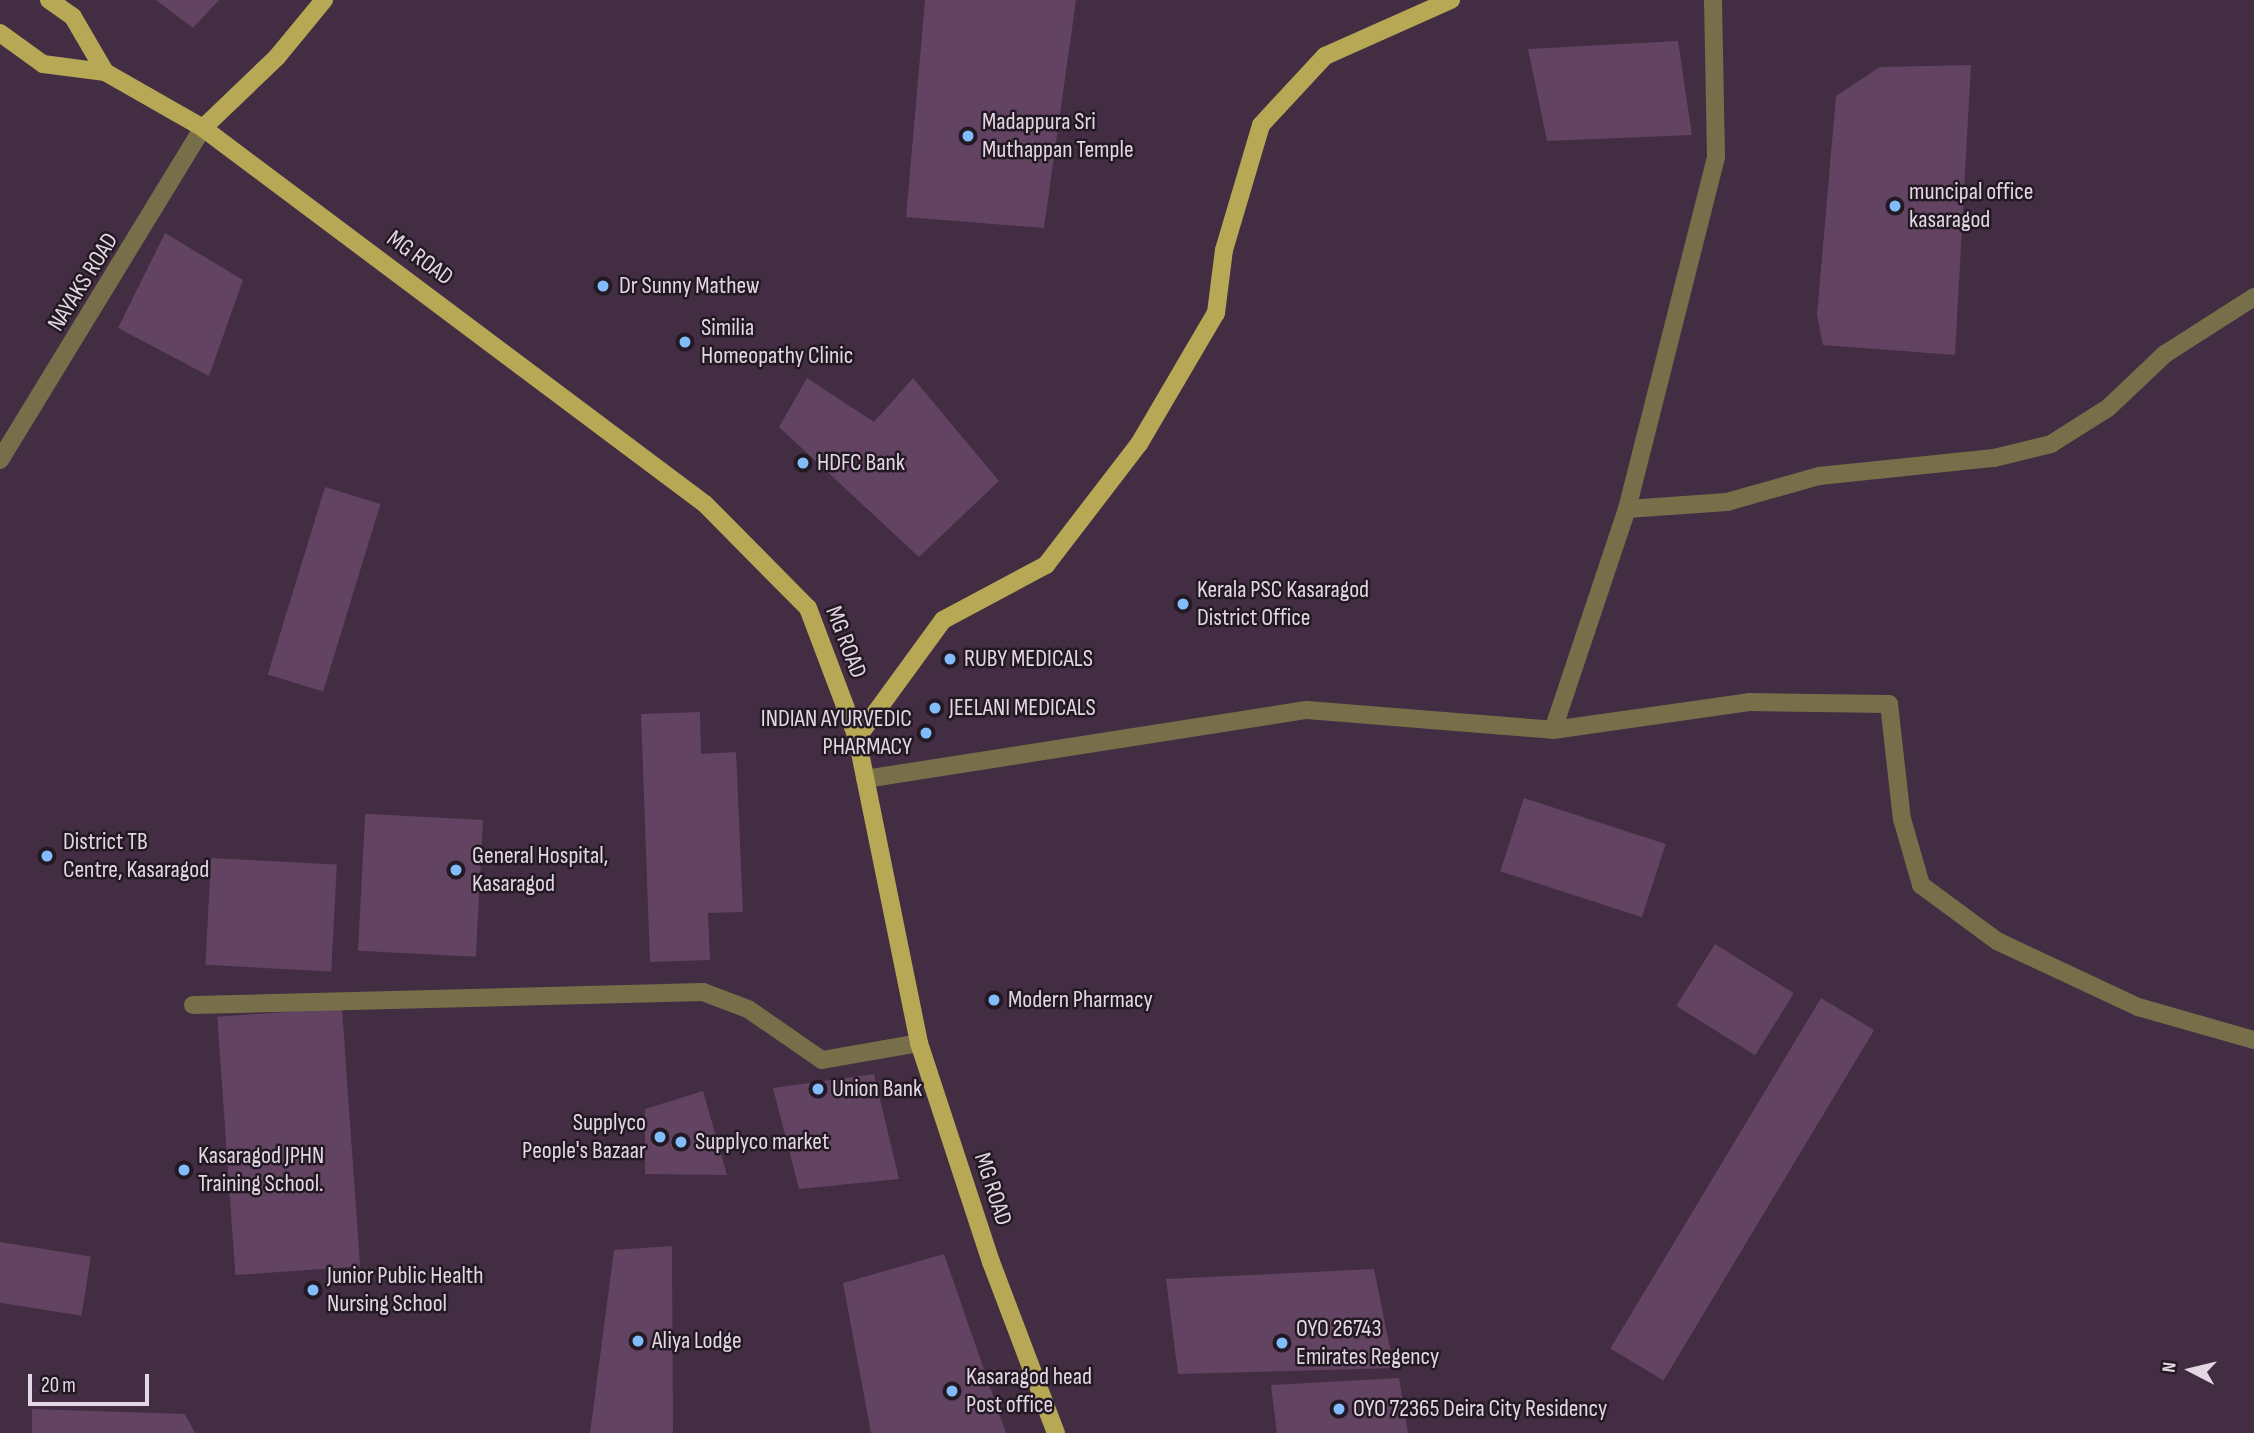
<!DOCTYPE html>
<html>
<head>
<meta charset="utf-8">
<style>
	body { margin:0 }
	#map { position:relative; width:2254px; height:1433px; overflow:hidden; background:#422d42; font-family:"Sofia Sans Condensed",sans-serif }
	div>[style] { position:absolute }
	.building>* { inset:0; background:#624362; transform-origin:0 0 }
	.minor>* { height:18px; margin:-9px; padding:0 9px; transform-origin:9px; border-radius:9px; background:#776f4a }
	.major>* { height:18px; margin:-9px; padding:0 9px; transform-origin:9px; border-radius:9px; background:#b7a856 }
	.dots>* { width:19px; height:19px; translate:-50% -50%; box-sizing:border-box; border:4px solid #231923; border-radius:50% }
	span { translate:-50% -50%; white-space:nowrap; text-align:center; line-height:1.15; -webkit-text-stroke:5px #231923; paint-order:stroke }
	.poi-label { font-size:24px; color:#e4d7e4 }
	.left { translate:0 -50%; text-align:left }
	.right { translate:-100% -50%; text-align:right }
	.street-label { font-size:24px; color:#e4d7e4 }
	.north { position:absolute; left:2156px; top:1335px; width:70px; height:70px; -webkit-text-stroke:5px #231923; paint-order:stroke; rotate:277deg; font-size:19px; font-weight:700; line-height:28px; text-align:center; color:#e4d7e4 }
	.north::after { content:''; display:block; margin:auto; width:24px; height:32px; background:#e4d7e4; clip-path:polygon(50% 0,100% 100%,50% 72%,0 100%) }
	.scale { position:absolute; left:28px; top:1374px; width:121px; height:32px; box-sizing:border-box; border:4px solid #e4d7e4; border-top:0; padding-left:9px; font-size:21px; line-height:24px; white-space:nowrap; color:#e4d7e4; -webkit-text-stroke:5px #231923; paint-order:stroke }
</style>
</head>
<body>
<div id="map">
	<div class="building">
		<i style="clip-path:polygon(156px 0,219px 0,193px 28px)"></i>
		<i style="clip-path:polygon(925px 0,1076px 0,1044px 228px,906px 217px)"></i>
		<i style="clip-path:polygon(1678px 41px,1692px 135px,1547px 141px,1528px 49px)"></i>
		<i style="clip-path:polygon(1971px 65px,1955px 355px,1823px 345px,1817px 315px,1836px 96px,1880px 67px)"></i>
		<i style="clip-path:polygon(165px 233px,243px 280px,209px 376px,118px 328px)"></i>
		<i style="clip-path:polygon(807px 378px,874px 422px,913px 378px,999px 481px,919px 557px,779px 427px)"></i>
		<i style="left:325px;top:487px;width:58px;height:196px;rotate:17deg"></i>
		<i style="clip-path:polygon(700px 712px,701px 754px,736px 752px,743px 912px,708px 913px,710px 960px,650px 962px,641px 714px)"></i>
		<i style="left:1524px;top:798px;width:149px;height:77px;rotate:18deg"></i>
		<i style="left:483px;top:820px;width:137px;height:118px;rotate:93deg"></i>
		<i style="left:211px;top:858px;width:126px;height:107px;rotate:3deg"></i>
		<i style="left:1715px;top:944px;width:93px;height:73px;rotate:32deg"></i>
		<i style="left:1821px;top:998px;width:62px;height:409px;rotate:31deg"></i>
		<i style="left:342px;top:1008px;width:259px;height:125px;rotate:86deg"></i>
		<i style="clip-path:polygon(874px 1074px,899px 1179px,799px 1189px,773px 1088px)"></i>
		<i style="clip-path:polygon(703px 1091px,727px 1175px,645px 1174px,645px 1109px)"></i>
		<i style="left:0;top:1242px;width:92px;height:60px;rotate:9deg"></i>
		<i style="clip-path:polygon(672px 1246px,673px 1433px,590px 1433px,614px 1250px)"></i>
		<i style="clip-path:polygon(944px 1254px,1006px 1433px,871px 1433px,843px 1283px)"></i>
		<i style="clip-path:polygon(1374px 1269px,1394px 1368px,1178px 1374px,1166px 1279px)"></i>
		<i style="clip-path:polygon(1399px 1378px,1408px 1433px,1277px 1433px,1271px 1385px)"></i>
		<i style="clip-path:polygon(32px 1409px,185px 1414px,195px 1433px,32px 1433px)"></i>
	</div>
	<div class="minor">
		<i style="left:0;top:460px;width:389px;rotate:-58.6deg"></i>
		<i style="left:1627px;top:509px;width:100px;rotate:-4deg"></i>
		<i style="left:1727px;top:502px;width:96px;rotate:-15.8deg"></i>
		<i style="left:1819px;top:476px;width:176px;rotate:-5.9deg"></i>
		<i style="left:1994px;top:458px;width:59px;rotate:-13.8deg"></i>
		<i style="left:2051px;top:444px;width:67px;rotate:-32.3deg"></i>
		<i style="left:2108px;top:408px;width:79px;rotate:-43.5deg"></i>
		<i style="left:2165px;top:354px;width:106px;rotate:-32.6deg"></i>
		<i style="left:1553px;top:730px;width:198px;rotate:-8.1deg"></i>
		<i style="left:1749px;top:702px;width:140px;rotate:0.8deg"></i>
		<i style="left:1889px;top:704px;width:116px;rotate:83.6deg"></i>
		<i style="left:1902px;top:819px;width:69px;rotate:73.9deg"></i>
		<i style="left:1921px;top:885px;width:94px;rotate:36.4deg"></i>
		<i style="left:1997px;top:941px;width:156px;rotate:25.1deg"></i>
		<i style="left:2138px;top:1007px;width:121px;rotate:15.9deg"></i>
		<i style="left:865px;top:779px;width:447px;rotate:-8.9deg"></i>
		<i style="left:1307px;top:710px;width:247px;rotate:4.6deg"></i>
		<i style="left:1553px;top:730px;width:233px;rotate:-71.5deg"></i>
		<i style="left:1627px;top:509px;width:363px;rotate:-75.8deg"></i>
		<i style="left:1716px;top:157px;width:157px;rotate:-91.1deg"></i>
		<i style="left:193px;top:1005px;width:510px;rotate:-1.46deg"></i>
		<i style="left:703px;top:992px;width:48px;rotate:20.7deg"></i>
		<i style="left:748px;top:1009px;width:90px;rotate:34.6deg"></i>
		<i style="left:822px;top:1060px;width:98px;rotate:-9.9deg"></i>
	</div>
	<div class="major">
		<i style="left:49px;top:0;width:29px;rotate:35deg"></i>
		<i style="left:73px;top:17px;width:64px;rotate:59.8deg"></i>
		<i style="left:0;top:33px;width:53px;rotate:35.8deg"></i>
		<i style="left:43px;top:64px;width:63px;rotate:7.4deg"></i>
		<i style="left:105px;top:72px;width:113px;rotate:29.7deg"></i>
		<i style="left:203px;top:128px;width:103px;rotate:-43.8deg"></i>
		<i style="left:277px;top:57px;width:74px;rotate:-50.5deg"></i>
		<i style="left:203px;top:128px;width:627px;rotate:36.83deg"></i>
		<i style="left:705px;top:504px;width:146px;rotate:45.3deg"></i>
		<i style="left:808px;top:608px;width:139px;rotate:69.3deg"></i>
		<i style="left:857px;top:738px;width:311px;rotate:78.5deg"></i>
		<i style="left:919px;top:1043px;width:231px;rotate:71.8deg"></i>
		<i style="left:991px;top:1262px;width:183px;rotate:69.2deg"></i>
		<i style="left:857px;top:738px;width:146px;rotate:-53.9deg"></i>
		<i style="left:943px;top:620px;width:117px;rotate:-28.1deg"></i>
		<i style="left:1046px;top:565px;width:153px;rotate:-52.5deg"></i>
		<i style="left:1139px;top:444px;width:152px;rotate:-59.6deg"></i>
		<i style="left:1216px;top:313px;width:64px;rotate:-82.8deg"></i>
		<i style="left:1224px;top:250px;width:130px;rotate:-73.5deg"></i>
		<i style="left:1261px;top:125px;width:94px;rotate:-47.2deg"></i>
		<i style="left:1325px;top:56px;width:138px;rotate:-24deg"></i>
	</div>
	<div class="dots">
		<i style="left:968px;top:136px;background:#82bcfa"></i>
		<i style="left:1895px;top:206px;background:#82bcfa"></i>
		<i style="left:603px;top:286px;background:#82bcfa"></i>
		<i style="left:685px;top:342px;background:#82bcfa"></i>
		<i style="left:803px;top:463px;background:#82bcfa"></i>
		<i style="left:1183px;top:604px;background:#82bcfa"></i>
		<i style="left:950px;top:659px;background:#82bcfa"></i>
		<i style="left:935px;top:708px;background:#82bcfa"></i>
		<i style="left:926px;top:733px;background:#82bcfa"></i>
		<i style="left:47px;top:856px;background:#82bcfa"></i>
		<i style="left:456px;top:870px;background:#82bcfa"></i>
		<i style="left:994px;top:1000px;background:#82bcfa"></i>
		<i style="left:818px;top:1089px;background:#82bcfa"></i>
		<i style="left:660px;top:1137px;background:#82bcfa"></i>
		<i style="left:681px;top:1142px;background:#82bcfa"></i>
		<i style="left:184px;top:1170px;background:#82bcfa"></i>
		<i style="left:313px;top:1290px;background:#82bcfa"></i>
		<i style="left:638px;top:1341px;background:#82bcfa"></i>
		<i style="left:1282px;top:1343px;background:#82bcfa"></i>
		<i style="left:952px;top:1391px;background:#82bcfa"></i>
		<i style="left:1339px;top:1409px;background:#82bcfa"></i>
	</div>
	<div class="poi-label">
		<span class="left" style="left:982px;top:136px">Madappura Sri<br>Muthappan Temple</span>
		<span class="left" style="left:1909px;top:206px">muncipal office<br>kasaragod</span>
		<span class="left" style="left:619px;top:286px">Dr Sunny Mathew</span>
		<span class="left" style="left:701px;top:342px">Similia<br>Homeopathy Clinic</span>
		<span class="left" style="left:817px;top:463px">HDFC Bank</span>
		<span class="left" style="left:1197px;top:604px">Kerala PSC Kasaragod<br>District Office</span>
		<span class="left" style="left:964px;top:659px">RUBY MEDICALS</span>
		<span class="left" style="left:949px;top:708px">JEELANI MEDICALS</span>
		<span class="right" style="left:912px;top:733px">INDIAN AYURVEDIC<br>PHARMACY</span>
		<span class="left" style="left:63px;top:856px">District TB<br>Centre, Kasaragod</span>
		<span class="left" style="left:472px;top:870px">General Hospital,<br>Kasaragod</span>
		<span class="left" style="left:1008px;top:1000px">Modern Pharmacy</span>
		<span class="left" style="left:832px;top:1089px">Union Bank</span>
		<span class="right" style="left:646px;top:1137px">Supplyco<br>People's Bazaar</span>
		<span class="left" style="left:695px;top:1142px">Supplyco market</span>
		<span class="left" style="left:198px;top:1170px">Kasaragod JPHN<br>Training School.</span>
		<span class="left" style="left:327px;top:1290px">Junior Public Health<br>Nursing School</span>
		<span class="left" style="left:1296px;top:1343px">OYO 26743<br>Emirates Regency</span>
		<span class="left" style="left:652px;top:1341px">Aliya Lodge</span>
		<span class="left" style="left:966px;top:1391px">Kasaragod head<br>Post office</span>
		<span class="left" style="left:1353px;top:1409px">OYO 72365 Deira City Residency</span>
	</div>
	<div class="street-label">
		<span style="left:420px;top:258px;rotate:36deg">MG ROAD</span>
		<span style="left:83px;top:282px;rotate:-58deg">NAYAKS ROAD</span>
		<span style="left:846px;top:642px;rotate:69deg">MG ROAD</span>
		<span style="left:993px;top:1189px;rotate:72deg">MG ROAD</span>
	</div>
	<div class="north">N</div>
	<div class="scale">20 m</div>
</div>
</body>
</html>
